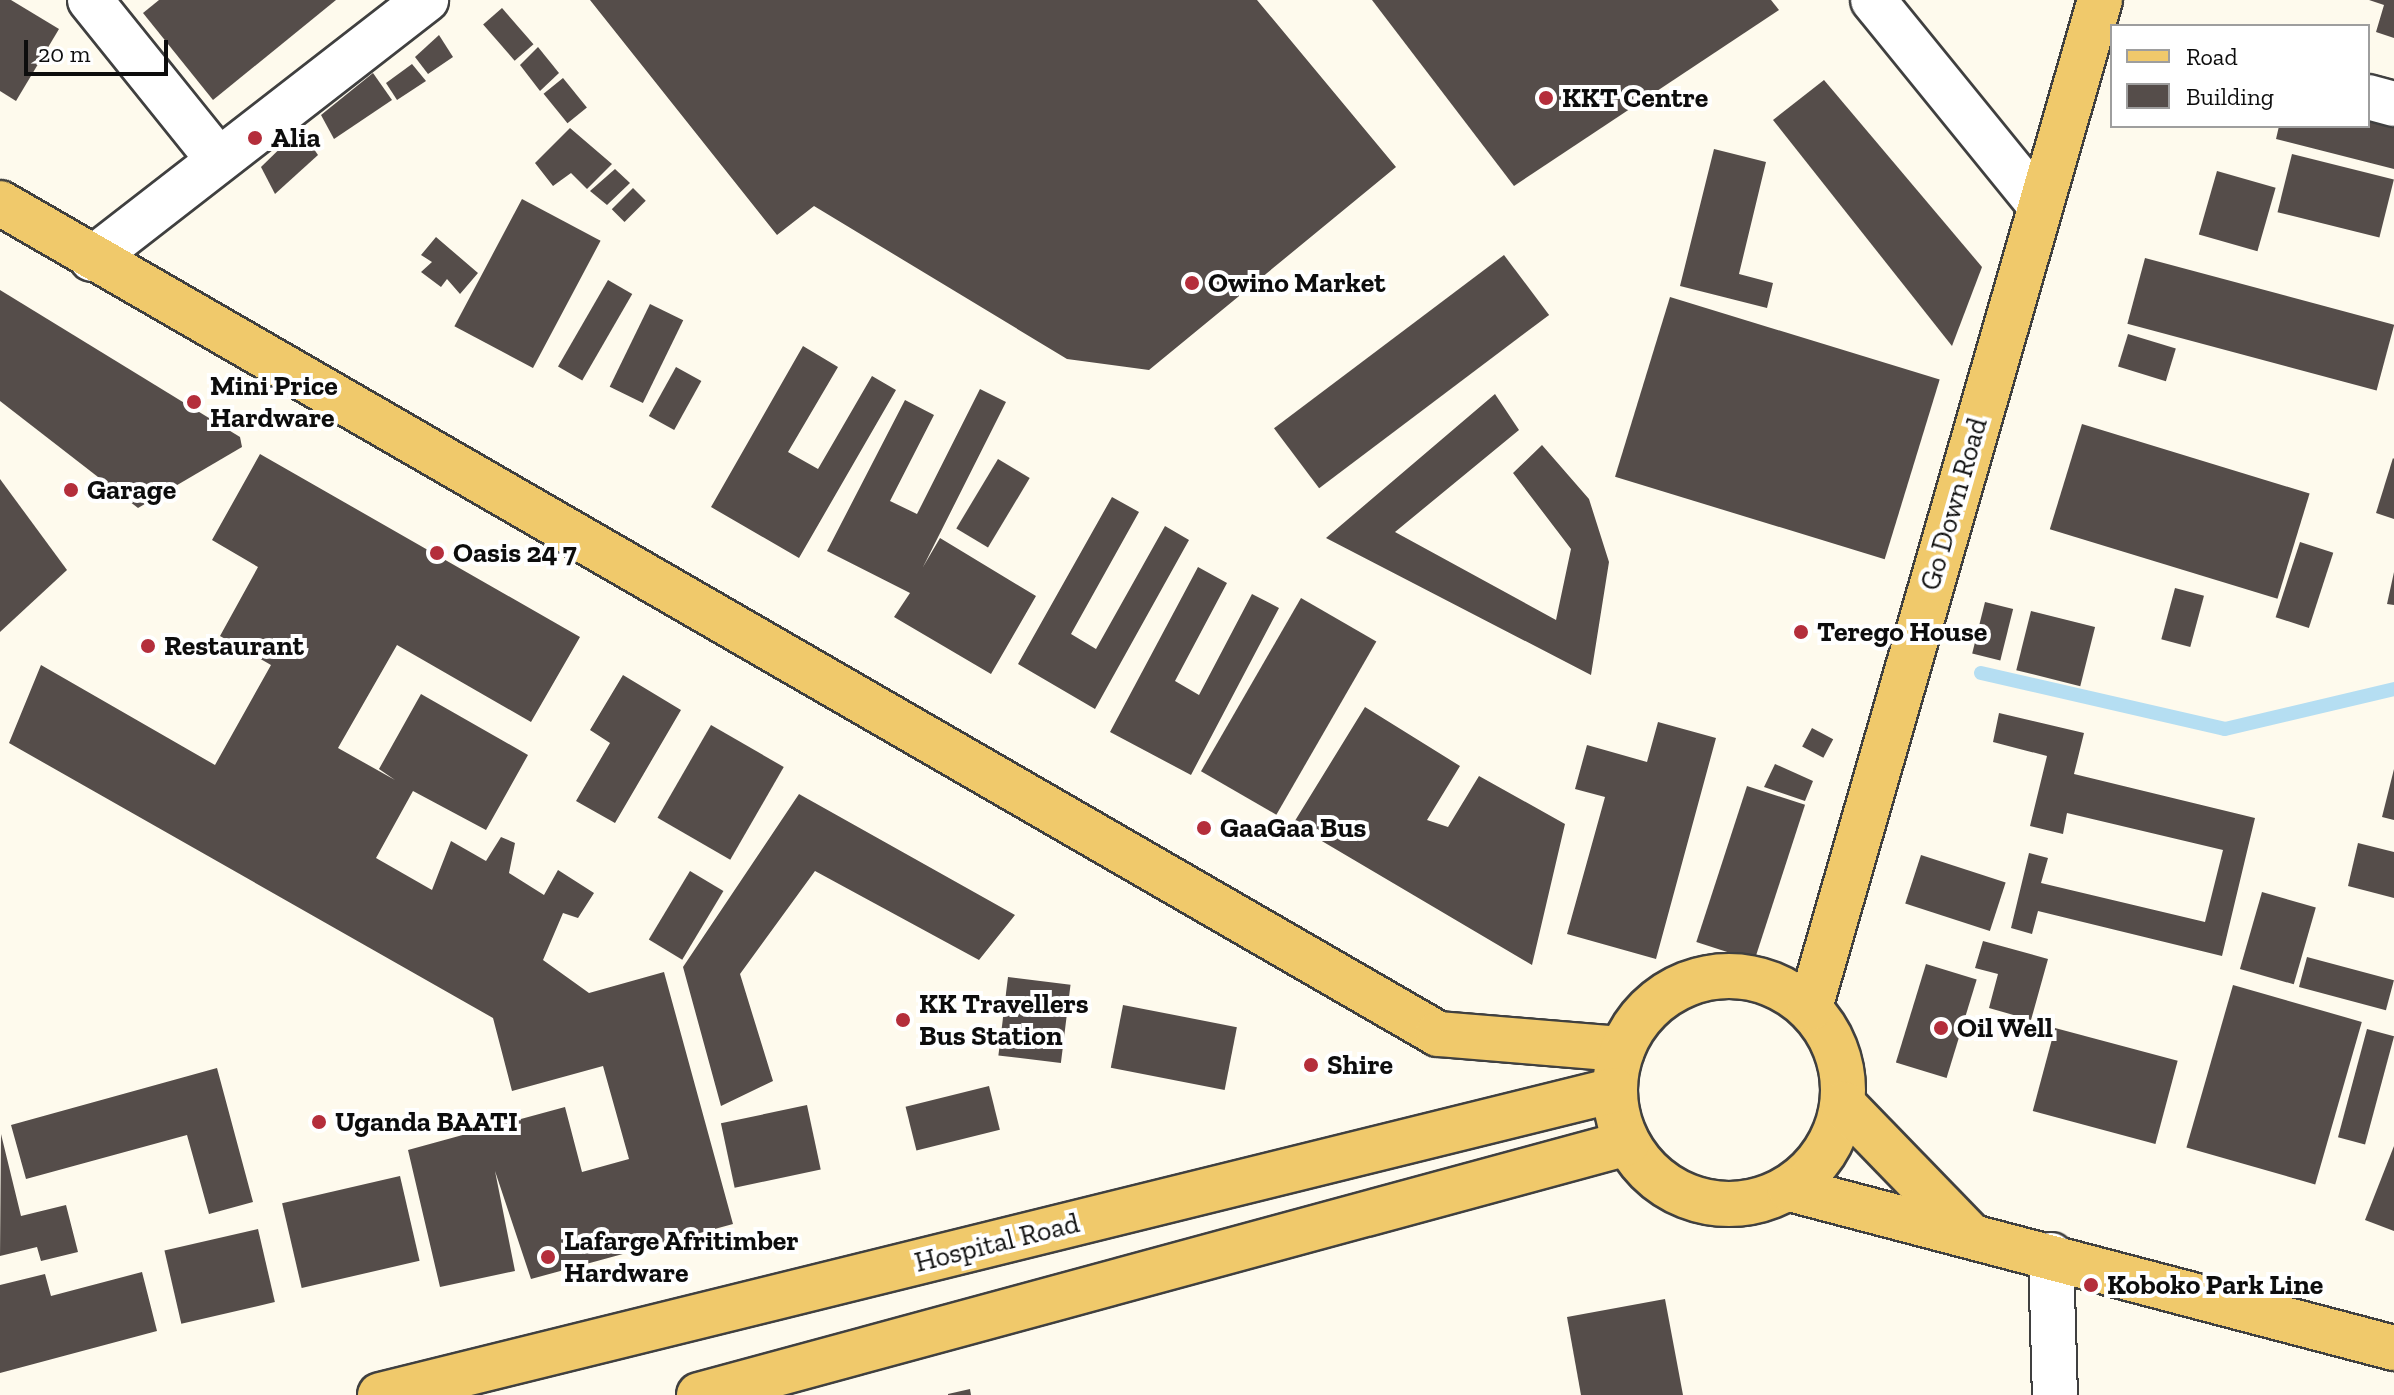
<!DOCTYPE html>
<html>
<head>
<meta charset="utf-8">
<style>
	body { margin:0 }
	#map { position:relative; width:2394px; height:1395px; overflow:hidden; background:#fefaed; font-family:"Zilla Slab",serif }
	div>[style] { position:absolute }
	.stream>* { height:14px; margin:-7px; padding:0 7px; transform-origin:7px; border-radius:7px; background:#b5def2 }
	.building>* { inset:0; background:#554d4a; transform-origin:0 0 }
	.roads { filter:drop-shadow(2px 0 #404040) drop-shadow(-2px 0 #404040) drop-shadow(0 2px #404040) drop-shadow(0 -2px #404040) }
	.minor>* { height:44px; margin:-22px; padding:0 22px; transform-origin:22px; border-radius:22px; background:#fff }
	.major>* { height:44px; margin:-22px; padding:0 22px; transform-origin:22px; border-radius:22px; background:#f0c96b }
	.major>.ring { margin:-22px; padding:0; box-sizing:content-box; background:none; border:44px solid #f0c96b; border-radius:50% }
	.dots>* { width:22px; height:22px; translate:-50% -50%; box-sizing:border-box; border:4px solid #fff; border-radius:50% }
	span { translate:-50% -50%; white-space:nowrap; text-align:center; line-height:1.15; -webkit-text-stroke:8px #fff; paint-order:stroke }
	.poi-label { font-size:28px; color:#0d0d0d; font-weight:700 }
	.left { translate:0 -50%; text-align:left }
	.street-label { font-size:28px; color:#0d0d0d }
	.legend { position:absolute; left:2110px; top:24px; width:260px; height:104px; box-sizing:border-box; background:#fff; border:2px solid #9e9e9e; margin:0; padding:10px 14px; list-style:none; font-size:24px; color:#0d0d0d }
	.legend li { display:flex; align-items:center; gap:16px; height:40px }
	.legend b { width:40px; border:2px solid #9e9e9e }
	.scale { position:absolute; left:24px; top:40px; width:144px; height:36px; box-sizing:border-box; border:4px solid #0d0d0d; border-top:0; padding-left:10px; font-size:24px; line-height:28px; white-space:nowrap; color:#0d0d0d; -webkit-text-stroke:6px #fff; paint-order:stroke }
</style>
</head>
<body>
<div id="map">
	<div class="stream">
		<i style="left:1981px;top:673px;width:250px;rotate:12.9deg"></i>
		<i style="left:2225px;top:729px;width:174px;rotate:-13.3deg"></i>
	</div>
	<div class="building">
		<i style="clip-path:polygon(0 0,11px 0,59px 29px,16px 101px,0 91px)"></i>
		<i style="clip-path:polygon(159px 0,336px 0,213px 100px,143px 13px)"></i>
		<i style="clip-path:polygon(590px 0,1257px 0,1396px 167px,1149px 370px,1067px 359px,814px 206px,777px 235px)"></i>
		<i style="clip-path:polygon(1372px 0,1771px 0,1779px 10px,1514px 186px)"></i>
		<i style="clip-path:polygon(2369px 0,2394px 0,2394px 38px,2376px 32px,2384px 5px)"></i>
		<i style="left:502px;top:8px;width:48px;height:25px;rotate:49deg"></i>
		<i style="clip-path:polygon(439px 35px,453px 57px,428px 74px,415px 57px)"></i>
		<i style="clip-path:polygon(538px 47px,559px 73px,540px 91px,520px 65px)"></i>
		<i style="clip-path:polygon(412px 64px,426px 81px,397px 100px,386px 83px)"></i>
		<i style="clip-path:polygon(373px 73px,392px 100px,334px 139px,321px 115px)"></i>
		<i style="left:563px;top:78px;width:38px;height:25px;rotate:51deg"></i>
		<i style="clip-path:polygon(1824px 80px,1982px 267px,1952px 346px,1773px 120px)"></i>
		<i style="clip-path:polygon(2368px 110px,2394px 116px,2394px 169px,2276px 139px,2279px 126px,2368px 126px)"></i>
		<i style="clip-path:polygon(570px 128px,612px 164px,587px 189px,571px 173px,553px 186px,535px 163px)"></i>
		<i style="clip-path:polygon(300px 129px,318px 155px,275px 194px,261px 167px)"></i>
		<i style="clip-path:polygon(1714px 149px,1766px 162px,1739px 274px,1773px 283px,1767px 308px,1680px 286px)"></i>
		<i style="left:2292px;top:154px;width:105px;height:60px;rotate:14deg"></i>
		<i style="clip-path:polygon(615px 169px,630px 183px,607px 205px,590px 191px)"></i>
		<i style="left:2217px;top:171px;width:61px;height:66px;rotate:16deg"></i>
		<i style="left:633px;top:188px;width:18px;height:30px;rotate:45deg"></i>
		<i style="left:522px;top:199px;width:89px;height:144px;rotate:28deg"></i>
		<i style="clip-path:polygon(436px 237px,478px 273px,460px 294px,447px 279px,441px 287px,421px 272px,432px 262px,421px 255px)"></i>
		<i style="left:1504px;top:255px;width:75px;height:288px;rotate:53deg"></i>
		<i style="left:2145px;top:258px;width:258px;height:68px;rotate:15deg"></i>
		<i style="left:608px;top:280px;width:28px;height:100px;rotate:30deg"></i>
		<i style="clip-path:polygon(0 290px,240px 437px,242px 447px,138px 508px,0 401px)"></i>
		<i style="left:1670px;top:297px;width:282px;height:188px;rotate:17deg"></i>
		<i style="left:650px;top:304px;width:37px;height:92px;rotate:26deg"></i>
		<i style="left:2128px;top:334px;width:50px;height:34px;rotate:17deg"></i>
		<i style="clip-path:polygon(803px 346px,838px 367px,788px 452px,818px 469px,872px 376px,896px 390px,799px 558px,711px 507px)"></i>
		<i style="left:676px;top:367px;width:29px;height:56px;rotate:29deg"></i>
		<i style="clip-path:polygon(980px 389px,1006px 402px,923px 567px,940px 538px,1036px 596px,991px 674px,894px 617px,910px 593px,827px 551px,905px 400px,934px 415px,890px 501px,917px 514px)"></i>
		<i style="clip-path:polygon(1495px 394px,1519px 430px,1395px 532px,1556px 620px,1571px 549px,1513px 473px,1542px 445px,1589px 499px,1609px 562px,1591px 675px,1326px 538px)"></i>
		<i style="left:2082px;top:424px;width:238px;height:110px;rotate:17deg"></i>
		<i style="clip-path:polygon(260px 454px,580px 637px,531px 722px,397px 645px,338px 748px,395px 780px,379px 769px,421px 694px,528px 755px,486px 830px,413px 791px,376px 858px,432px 890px,451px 841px,486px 861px,501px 837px,515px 843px,509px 873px,544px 895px,558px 870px,594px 893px,578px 918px,563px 913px,543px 960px,589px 993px,664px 972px,733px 1224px,531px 1279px,495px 1171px,515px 1271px,440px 1287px,408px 1150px,565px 1107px,582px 1172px,629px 1159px,603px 1066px,512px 1091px,493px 1018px,9px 743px,41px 665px,215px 765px,271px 665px,220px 636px,258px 567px,212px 540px)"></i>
		<i style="clip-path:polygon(2393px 458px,2394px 459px,2394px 519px,2376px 513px)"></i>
		<i style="left:998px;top:459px;width:37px;height:81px;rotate:31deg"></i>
		<i style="clip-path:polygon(0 479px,67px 570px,0 632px)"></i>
		<i style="clip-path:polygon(1112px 497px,1139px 512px,1071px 634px,1096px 649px,1165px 526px,1189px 540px,1095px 709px,1018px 664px)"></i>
		<i style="left:2300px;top:542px;width:35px;height:79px;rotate:18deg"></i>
		<i style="clip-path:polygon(1198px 567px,1227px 583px,1175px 681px,1199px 695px,1252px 594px,1279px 608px,1191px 775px,1110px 732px)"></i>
		<i style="clip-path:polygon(2394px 572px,2394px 605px,2387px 604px)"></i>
		<i style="left:2175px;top:588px;width:30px;height:53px;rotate:15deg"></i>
		<i style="left:1301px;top:598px;width:87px;height:200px;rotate:30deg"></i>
		<i style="left:1985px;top:602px;width:29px;height:53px;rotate:14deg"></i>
		<i style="left:2031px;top:611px;width:66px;height:61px;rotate:14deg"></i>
		<i style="clip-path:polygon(623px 675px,681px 710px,615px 823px,576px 801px,610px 743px,590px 730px)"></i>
		<i style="clip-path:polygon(1365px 707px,1460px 766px,1427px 820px,1448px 827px,1479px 776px,1565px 824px,1532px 965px,1293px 824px)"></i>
		<i style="clip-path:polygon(1999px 713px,2084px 733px,2074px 774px,2255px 818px,2222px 956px,2038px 911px,2032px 934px,2011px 928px,2029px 853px,2048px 858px,2041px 883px,2205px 922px,2223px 850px,2067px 813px,2063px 834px,2030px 826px,2047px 756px,1993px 742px)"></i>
		<i style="clip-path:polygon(1658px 722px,1716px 738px,1656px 959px,1567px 934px,1605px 797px,1575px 789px,1587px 745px,1647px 762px)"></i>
		<i style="left:711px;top:725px;width:84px;height:107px;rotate:30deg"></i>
		<i style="left:1812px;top:728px;width:24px;height:21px;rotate:28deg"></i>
		<i style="clip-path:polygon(1775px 764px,1813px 781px,1805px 801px,1764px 787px)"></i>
		<i style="clip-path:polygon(2394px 769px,2394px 820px,2382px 817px)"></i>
		<i style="left:1747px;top:786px;width:61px;height:164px;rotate:18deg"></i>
		<i style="clip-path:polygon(799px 794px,1015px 915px,979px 960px,815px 871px,740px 974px,773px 1081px,721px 1106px,683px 967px)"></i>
		<i style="clip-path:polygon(2358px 843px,2394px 852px,2394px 898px,2348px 886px)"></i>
		<i style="left:1921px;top:855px;width:89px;height:51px;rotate:18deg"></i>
		<i style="left:690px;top:871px;width:39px;height:80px;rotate:31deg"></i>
		<i style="left:2262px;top:892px;width:56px;height:80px;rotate:16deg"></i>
		<i style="clip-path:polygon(1983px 941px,2048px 959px,2031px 1020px,1989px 1008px,1998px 974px,1975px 968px)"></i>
		<i style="left:2307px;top:957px;width:90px;height:31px;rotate:15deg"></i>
		<i style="left:1926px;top:964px;width:53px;height:103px;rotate:17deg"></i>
		<i style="left:1008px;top:977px;width:63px;height:79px;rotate:7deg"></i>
		<i style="left:2233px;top:985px;width:134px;height:169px;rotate:16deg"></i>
		<i style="left:1123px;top:1005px;width:116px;height:64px;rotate:11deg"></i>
		<i style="left:2055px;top:1028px;width:127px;height:86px;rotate:15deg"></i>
		<i style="left:2367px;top:1029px;width:28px;height:112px;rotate:15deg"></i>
		<i style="clip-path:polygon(217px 1068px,253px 1202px,209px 1214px,187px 1135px,26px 1179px,11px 1125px)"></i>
		<i style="left:989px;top:1086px;width:45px;height:86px;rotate:76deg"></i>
		<i style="left:807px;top:1105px;width:66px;height:88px;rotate:78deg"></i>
		<i style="clip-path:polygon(1px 1134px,21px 1216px,66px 1205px,78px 1252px,41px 1261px,37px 1247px,0 1256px)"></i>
		<i style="clip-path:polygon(2394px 1146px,2394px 1231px,2365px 1220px)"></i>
		<i style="left:400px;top:1176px;width:87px;height:121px;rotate:77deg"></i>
		<i style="left:258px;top:1229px;width:75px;height:96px;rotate:77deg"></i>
		<i style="clip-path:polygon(142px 1272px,157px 1331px,0 1373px,0 1285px,45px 1274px,51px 1296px)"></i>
		<i style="clip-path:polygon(1665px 1299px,1683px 1395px,1581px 1395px,1567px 1317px)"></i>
		<i style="clip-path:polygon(970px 1389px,971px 1395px,948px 1395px,948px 1394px)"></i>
	</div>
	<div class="roads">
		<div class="minor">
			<i style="left:90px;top:0;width:204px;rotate:51.2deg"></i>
			<i style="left:1873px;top:0;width:263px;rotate:50.9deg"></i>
			<i style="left:2368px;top:97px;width:27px;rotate:15deg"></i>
			<i style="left:92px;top:259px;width:423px;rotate:-37.8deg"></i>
			<i style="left:2051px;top:1255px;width:140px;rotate:88.4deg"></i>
		</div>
		<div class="major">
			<i style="left:0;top:203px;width:1661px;rotate:30.02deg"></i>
			<i style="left:1438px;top:1034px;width:185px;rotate:4.7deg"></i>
			<i class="ring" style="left:1615px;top:976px;width:184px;height:184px"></i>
			<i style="left:1810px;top:1008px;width:1049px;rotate:-73.95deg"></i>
			<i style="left:1843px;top:1104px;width:180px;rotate:45.9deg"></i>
			<i style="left:1790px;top:1189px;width:625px;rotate:14.75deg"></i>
			<i style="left:380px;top:1395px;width:1271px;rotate:-13.88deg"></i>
			<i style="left:699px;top:1395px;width:962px;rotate:-15.19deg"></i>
		</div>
	</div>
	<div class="dots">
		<i style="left:1546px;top:98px;background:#b42e3b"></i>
		<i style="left:255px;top:138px;background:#b42e3b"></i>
		<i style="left:1192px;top:283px;background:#b42e3b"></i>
		<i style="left:194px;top:402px;background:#b42e3b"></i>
		<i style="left:71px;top:490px;background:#b42e3b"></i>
		<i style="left:437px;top:553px;background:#b42e3b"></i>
		<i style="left:1801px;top:632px;background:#b42e3b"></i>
		<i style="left:148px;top:646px;background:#b42e3b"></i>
		<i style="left:1204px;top:828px;background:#b42e3b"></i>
		<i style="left:903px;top:1020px;background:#b42e3b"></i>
		<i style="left:1941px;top:1028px;background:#b42e3b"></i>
		<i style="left:1311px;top:1065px;background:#b42e3b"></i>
		<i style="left:319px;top:1122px;background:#b42e3b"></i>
		<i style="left:548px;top:1257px;background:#b42e3b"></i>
		<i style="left:2091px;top:1285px;background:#b42e3b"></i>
	</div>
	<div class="poi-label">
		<span class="left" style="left:1562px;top:98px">KKT Centre</span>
		<span class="left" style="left:271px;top:138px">Alia</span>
		<span class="left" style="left:1208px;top:283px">Owino Market</span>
		<span class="left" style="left:210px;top:402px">Mini Price<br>Hardware</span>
		<span class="left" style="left:87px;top:490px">Garage</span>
		<span class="left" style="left:453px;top:553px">Oasis 24 7</span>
		<span class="left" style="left:1817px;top:632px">Terego House</span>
		<span class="left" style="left:164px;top:646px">Restaurant</span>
		<span class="left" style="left:1220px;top:828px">GaaGaa Bus</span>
		<span class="left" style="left:919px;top:1020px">KK Travellers<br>Bus Station</span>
		<span class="left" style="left:1957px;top:1028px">Oil Well</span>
		<span class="left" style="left:1327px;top:1065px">Shire</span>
		<span class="left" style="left:335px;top:1122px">Uganda BAATI</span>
		<span class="left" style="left:564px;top:1257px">Lafarge Afritimber<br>Hardware</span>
		<span class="left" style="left:2107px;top:1285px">Koboko Park Line</span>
	</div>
	<div class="street-label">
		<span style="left:1954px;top:504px;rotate:-74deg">Go Down Road</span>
		<span style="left:997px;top:1243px;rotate:-14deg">Hospital Road</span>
	</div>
	<ul class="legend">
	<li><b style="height:10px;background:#f0c96b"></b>Road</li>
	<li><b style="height:22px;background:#554d4a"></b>Building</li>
	</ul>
	<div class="scale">20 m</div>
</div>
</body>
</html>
